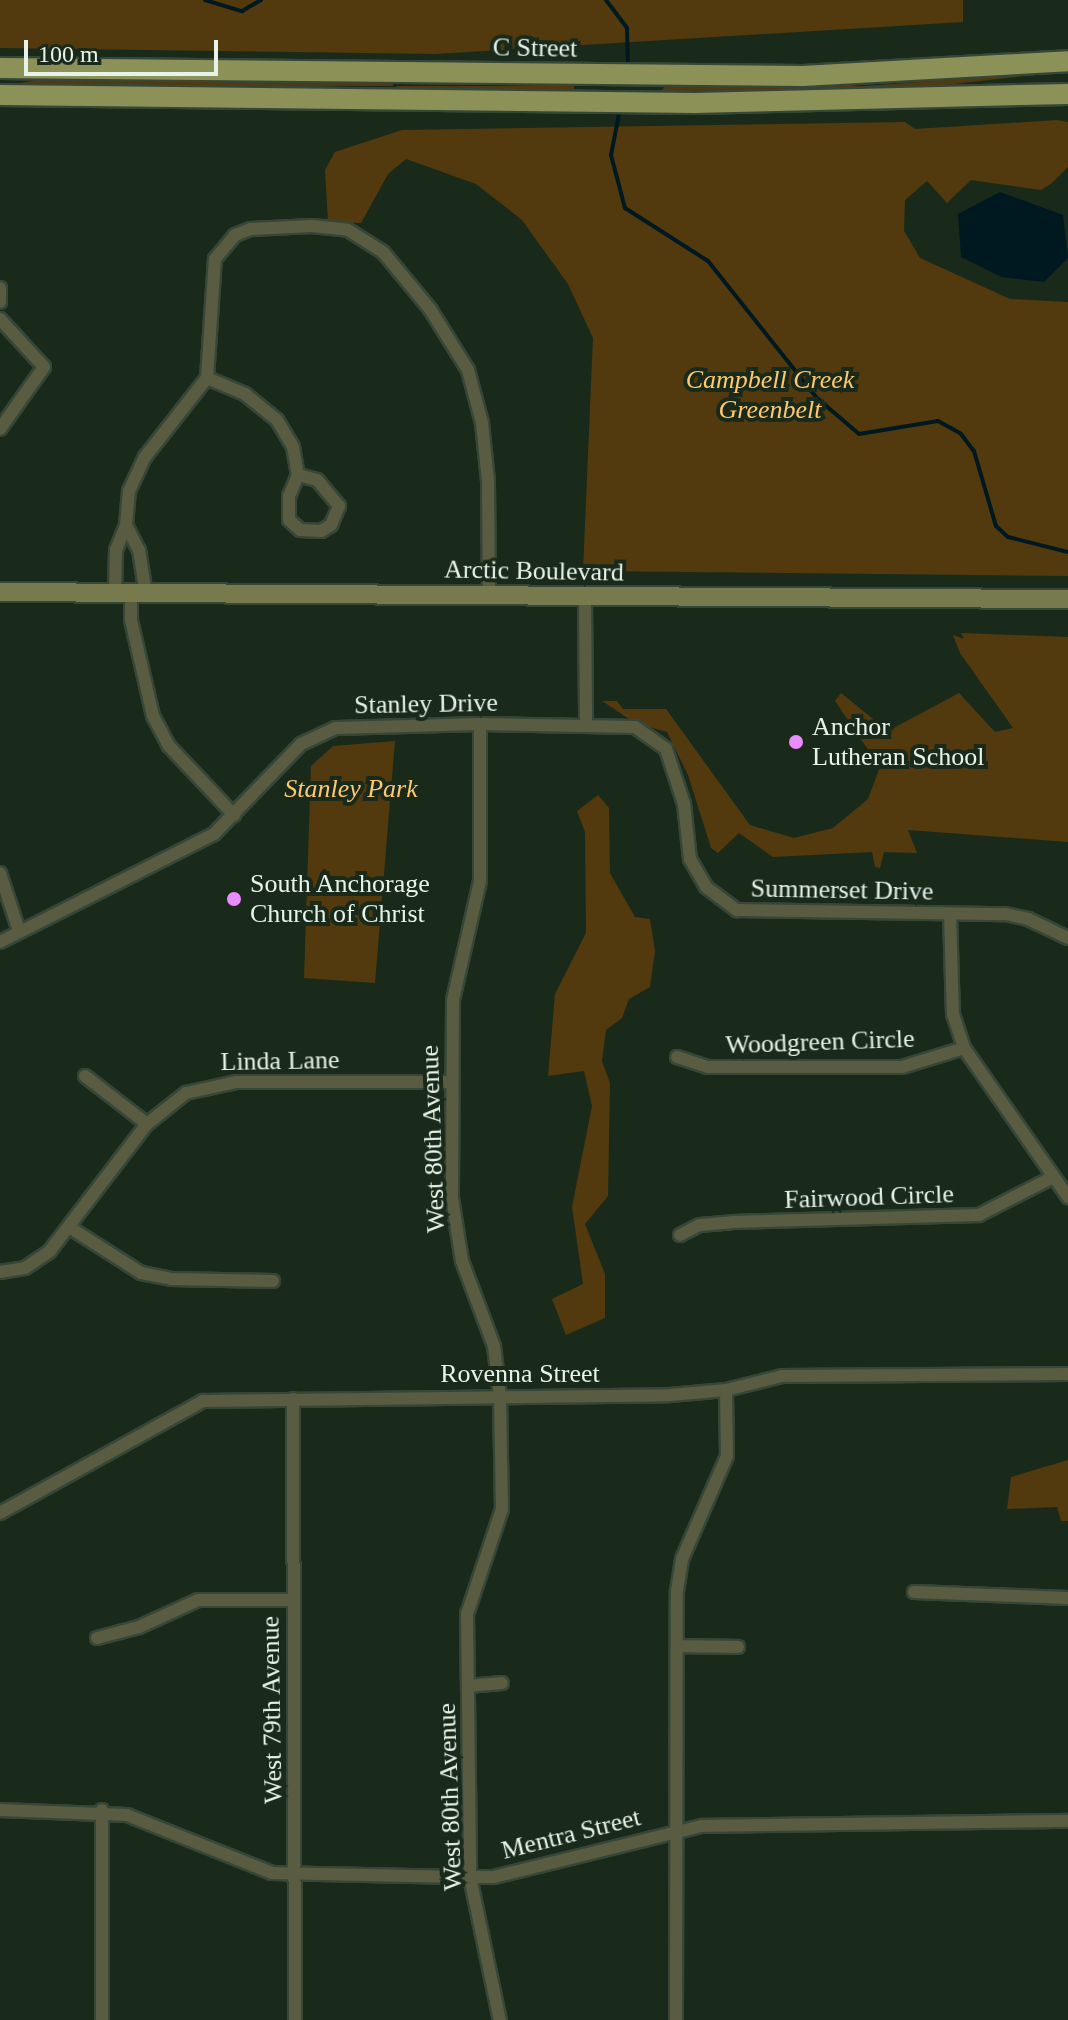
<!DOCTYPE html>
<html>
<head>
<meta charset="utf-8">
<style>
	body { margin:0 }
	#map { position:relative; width:1068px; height:2020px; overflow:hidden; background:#192a1b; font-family:Georgia,serif }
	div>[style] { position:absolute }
	.green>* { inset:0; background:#523a0e; transform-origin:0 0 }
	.water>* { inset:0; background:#00181f }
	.stream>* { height:4px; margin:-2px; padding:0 2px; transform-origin:2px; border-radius:2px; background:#00181f }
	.roads { filter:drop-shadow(2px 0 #364638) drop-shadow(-2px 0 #364638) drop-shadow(0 2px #364638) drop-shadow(0 -2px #364638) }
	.minor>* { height:12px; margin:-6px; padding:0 6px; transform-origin:6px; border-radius:6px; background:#595c40 }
	.secondary>* { height:18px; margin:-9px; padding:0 9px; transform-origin:9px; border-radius:9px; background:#767a4d }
	.primary>* { height:20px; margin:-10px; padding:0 10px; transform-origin:10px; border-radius:10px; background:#8c9157 }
	.dots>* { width:22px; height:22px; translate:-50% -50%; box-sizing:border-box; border:4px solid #192a1b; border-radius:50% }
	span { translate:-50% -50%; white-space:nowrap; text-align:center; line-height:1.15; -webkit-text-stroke:8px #192a1b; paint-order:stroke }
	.street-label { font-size:26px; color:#e7f2e8 }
	.park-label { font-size:26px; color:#ffc86e; font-style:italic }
	.poi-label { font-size:26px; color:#e7f2e8 }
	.left { translate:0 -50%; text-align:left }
	.scale { position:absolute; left:24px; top:40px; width:194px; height:36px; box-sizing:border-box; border:4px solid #e7f2e8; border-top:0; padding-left:10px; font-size:24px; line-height:28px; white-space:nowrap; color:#e7f2e8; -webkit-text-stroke:6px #192a1b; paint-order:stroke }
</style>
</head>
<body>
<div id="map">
	<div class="green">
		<i style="clip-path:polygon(0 0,963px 0,963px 22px,435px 54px,0 48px)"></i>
		<i style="clip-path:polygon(1068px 71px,900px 90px,661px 91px,665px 86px,864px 86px)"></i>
		<i style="clip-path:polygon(37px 80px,393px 84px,393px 86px,0 87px)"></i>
		<i style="left:397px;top:86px;width:177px;height:3px"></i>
		<i style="clip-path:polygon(1058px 120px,1068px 122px,1068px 167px,1052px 183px,1041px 190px,971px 180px,947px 203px,927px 181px,905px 200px,904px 231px,920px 258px,1010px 299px,1068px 302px,1068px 576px,583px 571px,593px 338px,568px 284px,522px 220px,476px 184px,406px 159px,388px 174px,361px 223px,328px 222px,325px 170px,335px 152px,402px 130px,905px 122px,915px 129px)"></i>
		<i style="clip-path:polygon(961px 633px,1068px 637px,1068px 842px,908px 830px,917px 853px,884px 852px,880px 868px,875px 867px,872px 852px,773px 857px,739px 833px,718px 853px,711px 848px,688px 775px,667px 732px,635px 723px,602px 701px,617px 701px,623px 709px,666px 709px,750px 825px,794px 838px,833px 828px,868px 799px,880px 767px,835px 701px,841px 693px,888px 731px,959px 693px,995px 732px,1013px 728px,960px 653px,953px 635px,964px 639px)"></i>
		<i style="clip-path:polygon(395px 741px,375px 983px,304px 978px,311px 766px,333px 746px)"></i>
		<i style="clip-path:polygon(598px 795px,609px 808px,610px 873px,635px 917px,650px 919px,655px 951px,650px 987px,629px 999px,622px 1018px,606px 1030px,602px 1061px,610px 1083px,608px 1196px,585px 1224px,605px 1274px,605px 1318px,566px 1335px,552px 1299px,583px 1284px,572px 1207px,592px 1106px,584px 1071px,548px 1076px,555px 994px,586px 933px,585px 832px,577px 811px)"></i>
		<i style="clip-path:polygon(1068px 1460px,1068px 1521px,1061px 1521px,1057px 1507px,1007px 1509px,1011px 1477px)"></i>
	</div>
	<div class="water">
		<i style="clip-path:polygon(1000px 192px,1063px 215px,1068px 258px,1044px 282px,1001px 277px,961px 257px,958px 214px)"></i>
	</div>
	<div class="stream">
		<i style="left:205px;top:0;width:39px;rotate:17deg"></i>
		<i style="left:242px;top:11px;width:22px;rotate:-30deg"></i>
		<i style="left:606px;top:0;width:35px;rotate:53deg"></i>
		<i style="left:627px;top:28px;width:41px;rotate:88.6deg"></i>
		<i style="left:620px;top:109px;width:47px;rotate:101.1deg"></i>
		<i style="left:611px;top:155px;width:55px;rotate:75.2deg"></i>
		<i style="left:625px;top:208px;width:98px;rotate:32.6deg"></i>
		<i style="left:708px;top:261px;width:175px;rotate:51.5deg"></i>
		<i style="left:817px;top:398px;width:55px;rotate:40.6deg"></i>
		<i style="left:859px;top:434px;width:80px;rotate:-9.3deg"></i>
		<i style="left:938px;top:421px;width:26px;rotate:29deg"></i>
		<i style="left:961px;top:434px;width:21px;rotate:53deg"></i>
		<i style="left:974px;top:451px;width:78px;rotate:73.7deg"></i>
		<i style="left:996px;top:526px;width:16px;rotate:43deg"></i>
		<i style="left:1008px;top:537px;width:62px;rotate:14deg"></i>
	</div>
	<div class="roads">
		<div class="minor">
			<i style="left:0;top:288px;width:14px;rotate:90deg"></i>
			<i style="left:0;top:319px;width:65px;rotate:47.5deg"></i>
			<i style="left:44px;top:367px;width:76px;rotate:125.4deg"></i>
			<i style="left:207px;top:378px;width:41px;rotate:22.8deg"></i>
			<i style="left:245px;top:394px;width:41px;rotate:39.1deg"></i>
			<i style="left:277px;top:420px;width:31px;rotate:59deg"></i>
			<i style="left:293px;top:447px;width:28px;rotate:80deg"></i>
			<i style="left:298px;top:475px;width:23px;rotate:113deg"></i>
			<i style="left:289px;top:496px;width:24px;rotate:90deg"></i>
			<i style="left:289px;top:520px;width:15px;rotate:42deg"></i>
			<i style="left:300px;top:530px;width:21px;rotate:3deg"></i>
			<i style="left:321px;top:531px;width:12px;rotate:-31deg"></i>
			<i style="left:331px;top:525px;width:21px;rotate:-67deg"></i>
			<i style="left:339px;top:506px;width:34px;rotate:-130deg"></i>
			<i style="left:317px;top:480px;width:20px;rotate:-165deg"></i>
			<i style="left:126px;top:525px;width:28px;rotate:63deg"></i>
			<i style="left:139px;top:550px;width:45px;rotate:81deg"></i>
			<i style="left:115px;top:593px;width:43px;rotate:-88.7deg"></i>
			<i style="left:116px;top:550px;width:27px;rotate:-68deg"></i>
			<i style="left:126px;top:525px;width:34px;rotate:-85deg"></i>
			<i style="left:129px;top:491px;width:38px;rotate:-65deg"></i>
			<i style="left:145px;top:457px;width:100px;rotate:-51.9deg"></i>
			<i style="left:207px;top:378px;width:119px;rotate:-86.2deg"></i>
			<i style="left:215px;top:259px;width:31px;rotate:-50deg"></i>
			<i style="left:235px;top:235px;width:17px;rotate:-21deg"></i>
			<i style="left:251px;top:229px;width:61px;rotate:-2.8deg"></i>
			<i style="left:312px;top:226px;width:36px;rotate:6deg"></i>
			<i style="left:348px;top:230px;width:41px;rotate:32.2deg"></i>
			<i style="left:383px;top:252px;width:74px;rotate:50.5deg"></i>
			<i style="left:430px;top:309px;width:72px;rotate:58.1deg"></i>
			<i style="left:468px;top:370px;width:55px;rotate:75.2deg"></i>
			<i style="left:482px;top:423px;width:58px;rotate:84.1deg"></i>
			<i style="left:488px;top:481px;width:115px;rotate:89.5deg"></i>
			<i style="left:131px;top:594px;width:26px;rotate:90deg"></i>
			<i style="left:131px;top:620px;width:98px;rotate:77.1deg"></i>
			<i style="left:153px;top:716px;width:34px;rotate:62deg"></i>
			<i style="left:169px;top:746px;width:95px;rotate:46.7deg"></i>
			<i style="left:585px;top:598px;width:126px;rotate:89.5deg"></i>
			<i style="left:480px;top:724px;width:157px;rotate:90deg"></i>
			<i style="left:480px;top:881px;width:122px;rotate:102.8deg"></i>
			<i style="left:453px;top:1000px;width:198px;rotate:90.3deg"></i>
			<i style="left:452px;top:1198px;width:64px;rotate:81deg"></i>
			<i style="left:462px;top:1261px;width:91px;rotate:69.4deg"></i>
			<i style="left:494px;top:1346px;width:50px;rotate:83.2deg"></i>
			<i style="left:500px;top:1396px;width:113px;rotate:89deg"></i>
			<i style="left:502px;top:1509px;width:111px;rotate:108.4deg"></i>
			<i style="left:467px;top:1614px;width:263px;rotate:89.3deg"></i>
			<i style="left:470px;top:1877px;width:146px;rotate:78.2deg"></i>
			<i style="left:0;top:873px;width:61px;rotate:71.9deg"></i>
			<i style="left:950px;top:914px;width:100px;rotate:88.3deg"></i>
			<i style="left:953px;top:1014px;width:36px;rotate:72deg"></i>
			<i style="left:964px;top:1048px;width:182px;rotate:55.1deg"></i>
			<i style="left:0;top:942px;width:240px;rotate:-26.8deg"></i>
			<i style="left:214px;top:834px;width:125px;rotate:-46deg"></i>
			<i style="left:301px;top:744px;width:38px;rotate:-25deg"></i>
			<i style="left:336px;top:728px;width:144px;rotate:-1.6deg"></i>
			<i style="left:480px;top:724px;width:155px;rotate:1.1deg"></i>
			<i style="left:635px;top:727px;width:38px;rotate:35deg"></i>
			<i style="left:666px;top:749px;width:58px;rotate:71.9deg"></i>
			<i style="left:684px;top:804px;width:55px;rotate:83.8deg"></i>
			<i style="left:690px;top:859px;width:32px;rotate:60deg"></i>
			<i style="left:706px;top:887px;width:39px;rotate:37deg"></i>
			<i style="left:737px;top:910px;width:268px;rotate:0.9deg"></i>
			<i style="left:1005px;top:914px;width:24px;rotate:12deg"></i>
			<i style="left:1028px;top:919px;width:44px;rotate:25.4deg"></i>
			<i style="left:677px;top:1057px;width:32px;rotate:18deg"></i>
			<i style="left:707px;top:1067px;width:195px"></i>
			<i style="left:902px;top:1067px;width:65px;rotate:-17deg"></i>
			<i style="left:85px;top:1076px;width:78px;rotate:37.7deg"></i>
			<i style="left:72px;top:1229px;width:82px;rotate:32.5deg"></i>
			<i style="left:141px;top:1273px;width:31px;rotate:11deg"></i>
			<i style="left:171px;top:1279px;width:102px;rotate:1.1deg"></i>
			<i style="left:680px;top:1235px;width:22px;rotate:-27deg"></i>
			<i style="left:700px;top:1225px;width:32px;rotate:-5deg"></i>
			<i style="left:732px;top:1222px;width:247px;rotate:-1.6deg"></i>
			<i style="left:979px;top:1215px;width:83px;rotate:-27.2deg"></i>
			<i style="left:0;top:1272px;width:25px;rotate:-9deg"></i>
			<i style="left:25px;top:1268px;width:29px;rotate:-34deg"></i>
			<i style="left:49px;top:1252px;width:161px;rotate:-52.6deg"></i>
			<i style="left:147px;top:1124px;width:50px;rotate:-38.5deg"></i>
			<i style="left:186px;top:1093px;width:51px;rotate:-12.4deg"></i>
			<i style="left:236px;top:1082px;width:215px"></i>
			<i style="left:293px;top:1399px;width:621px;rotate:89.82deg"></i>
			<i style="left:0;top:1513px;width:232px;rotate:-28.9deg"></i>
			<i style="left:203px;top:1401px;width:467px;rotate:-0.7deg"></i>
			<i style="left:670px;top:1395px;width:56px;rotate:-5.1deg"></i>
			<i style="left:726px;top:1390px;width:58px;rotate:-14deg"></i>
			<i style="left:782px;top:1376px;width:286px;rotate:-0.4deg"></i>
			<i style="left:914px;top:1592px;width:154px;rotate:2.2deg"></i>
			<i style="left:97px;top:1638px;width:43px;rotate:-14.7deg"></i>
			<i style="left:139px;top:1627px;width:65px;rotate:-24.6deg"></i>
			<i style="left:198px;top:1600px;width:94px"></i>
			<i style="left:677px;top:1646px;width:61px;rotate:0.9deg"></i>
			<i style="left:468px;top:1686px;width:34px;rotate:-5deg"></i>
			<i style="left:0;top:1810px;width:127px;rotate:2.3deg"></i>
			<i style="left:127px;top:1815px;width:156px;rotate:21.8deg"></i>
			<i style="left:272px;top:1873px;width:198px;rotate:1.2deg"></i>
			<i style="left:470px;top:1877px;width:24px"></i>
			<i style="left:494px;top:1877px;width:214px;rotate:-13.8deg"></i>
			<i style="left:702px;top:1826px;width:366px;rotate:-0.8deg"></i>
			<i style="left:102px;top:1810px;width:210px;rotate:90deg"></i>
			<i style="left:676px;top:2020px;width:429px;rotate:-89.9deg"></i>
			<i style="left:677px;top:1591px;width:32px;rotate:-81deg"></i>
			<i style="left:682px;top:1559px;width:112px;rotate:-66.4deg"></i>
			<i style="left:727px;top:1456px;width:66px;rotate:-90.9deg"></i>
		</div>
		<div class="secondary">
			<i style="left:0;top:592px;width:1068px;rotate:0.38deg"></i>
		</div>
		<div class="primary">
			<i style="left:0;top:68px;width:803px;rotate:0.57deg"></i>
			<i style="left:803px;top:76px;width:265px;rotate:-3.2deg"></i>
			<i style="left:0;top:95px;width:695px;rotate:0.66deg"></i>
			<i style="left:695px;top:103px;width:373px;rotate:-1.4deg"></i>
		</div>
	</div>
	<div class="dots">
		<i style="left:796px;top:742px;background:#e98dfe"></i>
		<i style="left:234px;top:899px;background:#e98dfe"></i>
	</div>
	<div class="street-label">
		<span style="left:535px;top:48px;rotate:1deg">C Street</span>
		<span style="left:534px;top:571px;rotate:1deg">Arctic Boulevard</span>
		<span style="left:426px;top:704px;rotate:-1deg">Stanley Drive</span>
		<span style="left:842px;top:890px;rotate:1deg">Summerset Drive</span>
		<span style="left:820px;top:1042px;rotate:-2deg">Woodgreen Circle</span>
		<span style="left:280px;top:1061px;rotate:-1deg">Linda Lane</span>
		<span style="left:433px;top:1139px;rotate:-92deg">West 80th Avenue</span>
		<span style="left:869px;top:1197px;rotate:-2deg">Fairwood Circle</span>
		<span style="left:520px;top:1374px">Rovenna Street</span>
		<span style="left:272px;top:1710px;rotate:-91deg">West 79th Avenue</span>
		<span style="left:450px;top:1797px;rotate:-92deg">West 80th Avenue</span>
		<span style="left:571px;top:1834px;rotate:-14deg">Mentra Street</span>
	</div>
	<div class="park-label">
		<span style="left:770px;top:395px">Campbell Creek<br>Greenbelt</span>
		<span style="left:351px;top:789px">Stanley Park</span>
	</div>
	<div class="poi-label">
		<span class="left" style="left:812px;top:742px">Anchor<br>Lutheran School</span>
		<span class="left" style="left:250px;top:899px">South Anchorage<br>Church of Christ</span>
	</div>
	<div class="scale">100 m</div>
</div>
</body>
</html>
